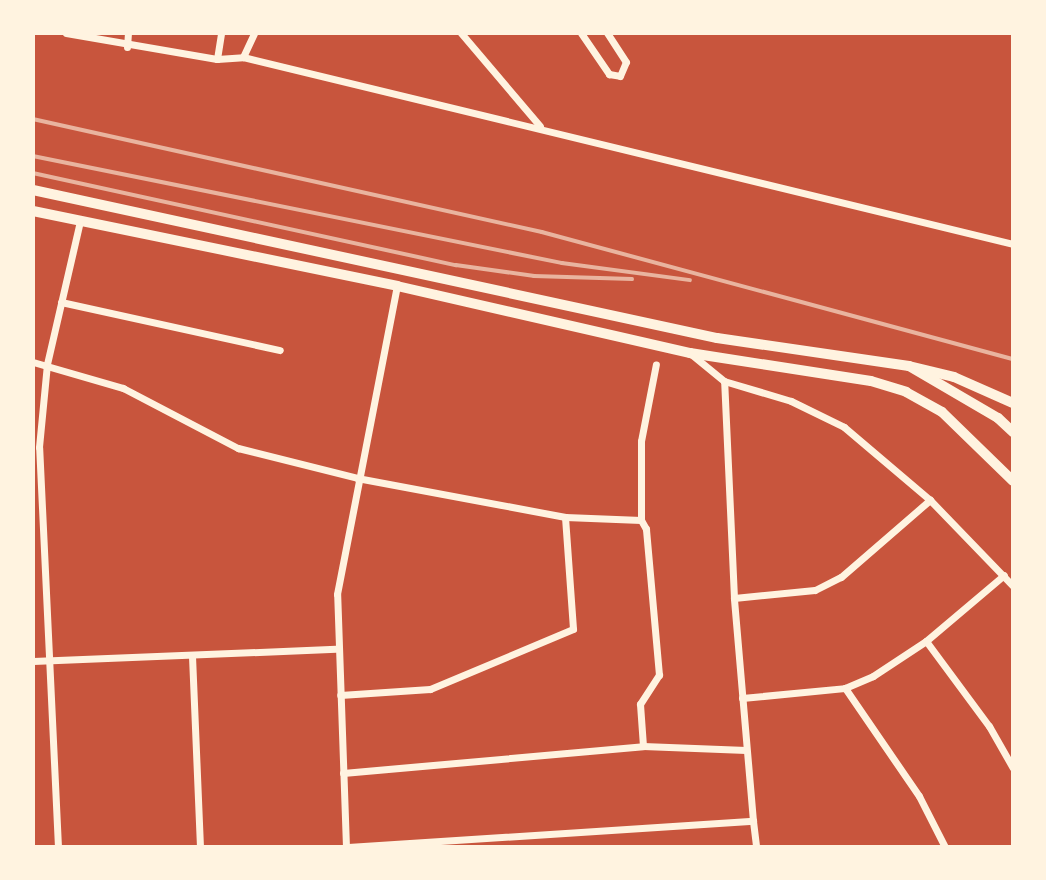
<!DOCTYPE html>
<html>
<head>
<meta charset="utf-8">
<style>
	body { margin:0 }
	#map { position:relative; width:1046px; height:880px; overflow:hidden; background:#c8553d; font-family:"Asap Condensed",sans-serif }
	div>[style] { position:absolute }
	.minor>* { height:7px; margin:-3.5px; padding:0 3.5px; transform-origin:3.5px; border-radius:3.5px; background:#fff3e0 }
	.primary>* { height:10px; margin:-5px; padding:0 5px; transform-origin:5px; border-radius:5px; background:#fff3e0 }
	.trunk>* { height:10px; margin:-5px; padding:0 5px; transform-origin:5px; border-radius:5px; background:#fff3e0 }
	.rail>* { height:3.5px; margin:-1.75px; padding:0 1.75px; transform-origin:1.75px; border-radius:1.75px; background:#e9b49f }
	span { translate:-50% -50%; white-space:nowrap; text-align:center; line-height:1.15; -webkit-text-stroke:5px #fff3e0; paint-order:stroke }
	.frame { position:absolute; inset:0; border:35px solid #fff3e0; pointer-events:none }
</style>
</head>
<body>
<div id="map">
	<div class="minor">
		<i style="left:66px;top:33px;width:153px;rotate:9.8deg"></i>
		<i style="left:217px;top:59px;width:26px;rotate:-4deg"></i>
		<i style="left:243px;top:57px;width:792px;rotate:13.65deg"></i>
		<i style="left:461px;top:33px;width:122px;rotate:49.7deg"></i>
		<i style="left:581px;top:33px;width:50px;rotate:55.7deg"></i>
		<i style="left:609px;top:74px;width:11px;rotate:10deg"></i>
		<i style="left:620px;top:76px;width:15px;rotate:-67deg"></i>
		<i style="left:626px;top:62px;width:35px;rotate:-123deg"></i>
		<i style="left:127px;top:47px;width:14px;rotate:-86deg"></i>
		<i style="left:243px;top:57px;width:26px;rotate:-65deg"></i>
		<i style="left:217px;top:59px;width:26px;rotate:-81deg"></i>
		<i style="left:61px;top:302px;width:224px;rotate:12.4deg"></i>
		<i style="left:691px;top:354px;width:43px;rotate:39.3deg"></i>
		<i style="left:724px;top:381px;width:70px;rotate:16.6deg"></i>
		<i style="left:791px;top:401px;width:59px;rotate:26.1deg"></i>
		<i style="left:844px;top:427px;width:113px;rotate:40.3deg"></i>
		<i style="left:930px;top:500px;width:120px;rotate:46deg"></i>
		<i style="left:33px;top:362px;width:94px;rotate:16.1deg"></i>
		<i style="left:123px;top:388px;width:130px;rotate:27.6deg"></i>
		<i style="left:238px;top:448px;width:123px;rotate:14.1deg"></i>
		<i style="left:357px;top:478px;width:212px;rotate:10.6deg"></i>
		<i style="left:565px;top:517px;width:112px;rotate:85.9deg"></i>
		<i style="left:573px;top:629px;width:155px;rotate:157.2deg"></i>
		<i style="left:430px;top:689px;width:90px;rotate:176.2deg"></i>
		<i style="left:641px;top:520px;width:79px;rotate:-90deg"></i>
		<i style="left:641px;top:441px;width:78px;rotate:-79deg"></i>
		<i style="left:734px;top:598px;width:81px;rotate:-5.6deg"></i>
		<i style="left:815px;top:590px;width:29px;rotate:-27deg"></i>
		<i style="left:841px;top:577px;width:118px;rotate:-40.9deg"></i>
		<i style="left:926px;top:641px;width:106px;rotate:53.5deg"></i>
		<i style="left:989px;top:726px;width:48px;rotate:60.3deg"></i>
		<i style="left:192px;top:656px;width:191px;rotate:87.6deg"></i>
		<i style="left:33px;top:661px;width:303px;rotate:-2.3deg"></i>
		<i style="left:845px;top:688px;width:131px;rotate:55.6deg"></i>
		<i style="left:919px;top:796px;width:57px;rotate:63deg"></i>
		<i style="left:742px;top:698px;width:103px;rotate:-5.5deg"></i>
		<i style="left:845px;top:688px;width:30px;rotate:-23deg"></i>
		<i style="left:873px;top:676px;width:64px;rotate:-33.4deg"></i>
		<i style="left:926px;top:641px;width:102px;rotate:-40.2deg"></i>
		<i style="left:643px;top:746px;width:103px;rotate:2.2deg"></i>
		<i style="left:343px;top:773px;width:301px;rotate:-5.1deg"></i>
		<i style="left:643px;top:746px;width:42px;rotate:-94.1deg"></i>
		<i style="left:640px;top:704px;width:35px;rotate:-57deg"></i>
		<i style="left:659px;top:675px;width:147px;rotate:-95.1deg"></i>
		<i style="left:646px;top:529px;width:10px;rotate:-119deg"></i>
		<i style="left:641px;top:520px;width:76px;rotate:-177.7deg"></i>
		<i style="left:753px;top:821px;width:26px;rotate:83deg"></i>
		<i style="left:58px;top:847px;width:400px;rotate:-92.7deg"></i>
		<i style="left:39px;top:447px;width:83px;rotate:-84.5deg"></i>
		<i style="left:47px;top:364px;width:147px;rotate:-77deg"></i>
		<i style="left:346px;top:847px;width:253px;rotate:-92deg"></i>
		<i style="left:337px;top:594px;width:314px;rotate:-79deg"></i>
		<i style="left:348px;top:847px;width:406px;rotate:-3.7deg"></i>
		<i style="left:753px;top:821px;width:224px;rotate:-94.9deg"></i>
		<i style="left:734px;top:598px;width:217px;rotate:-92.6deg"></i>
	</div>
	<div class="primary">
		<i style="left:33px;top:190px;width:700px;rotate:12.21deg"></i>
		<i style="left:717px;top:338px;width:194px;rotate:8.3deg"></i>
		<i style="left:909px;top:366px;width:46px;rotate:13.7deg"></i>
		<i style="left:954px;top:377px;width:64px;rotate:23.8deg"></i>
		<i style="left:33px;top:211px;width:372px;rotate:11.6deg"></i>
		<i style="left:397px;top:286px;width:301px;rotate:12.9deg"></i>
		<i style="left:690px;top:353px;width:183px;rotate:8.8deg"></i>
		<i style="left:871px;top:381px;width:37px;rotate:17deg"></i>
		<i style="left:906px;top:392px;width:41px;rotate:29.1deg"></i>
		<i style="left:942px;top:412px;width:99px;rotate:44.2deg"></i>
	</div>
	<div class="trunk">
		<i style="left:909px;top:366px;width:103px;rotate:30.3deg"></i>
		<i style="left:998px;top:418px;width:21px;rotate:43deg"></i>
	</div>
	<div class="rail">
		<i style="left:33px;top:119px;width:521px;rotate:12.52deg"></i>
		<i style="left:542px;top:232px;width:488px;rotate:15.1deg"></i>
		<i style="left:33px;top:156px;width:540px;rotate:11.43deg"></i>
		<i style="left:562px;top:263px;width:129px;rotate:7.6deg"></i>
		<i style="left:33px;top:173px;width:433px;rotate:12.3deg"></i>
		<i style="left:456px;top:265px;width:79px;rotate:8deg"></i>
		<i style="left:534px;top:276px;width:98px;rotate:1.8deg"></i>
	</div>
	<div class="frame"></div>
</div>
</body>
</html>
